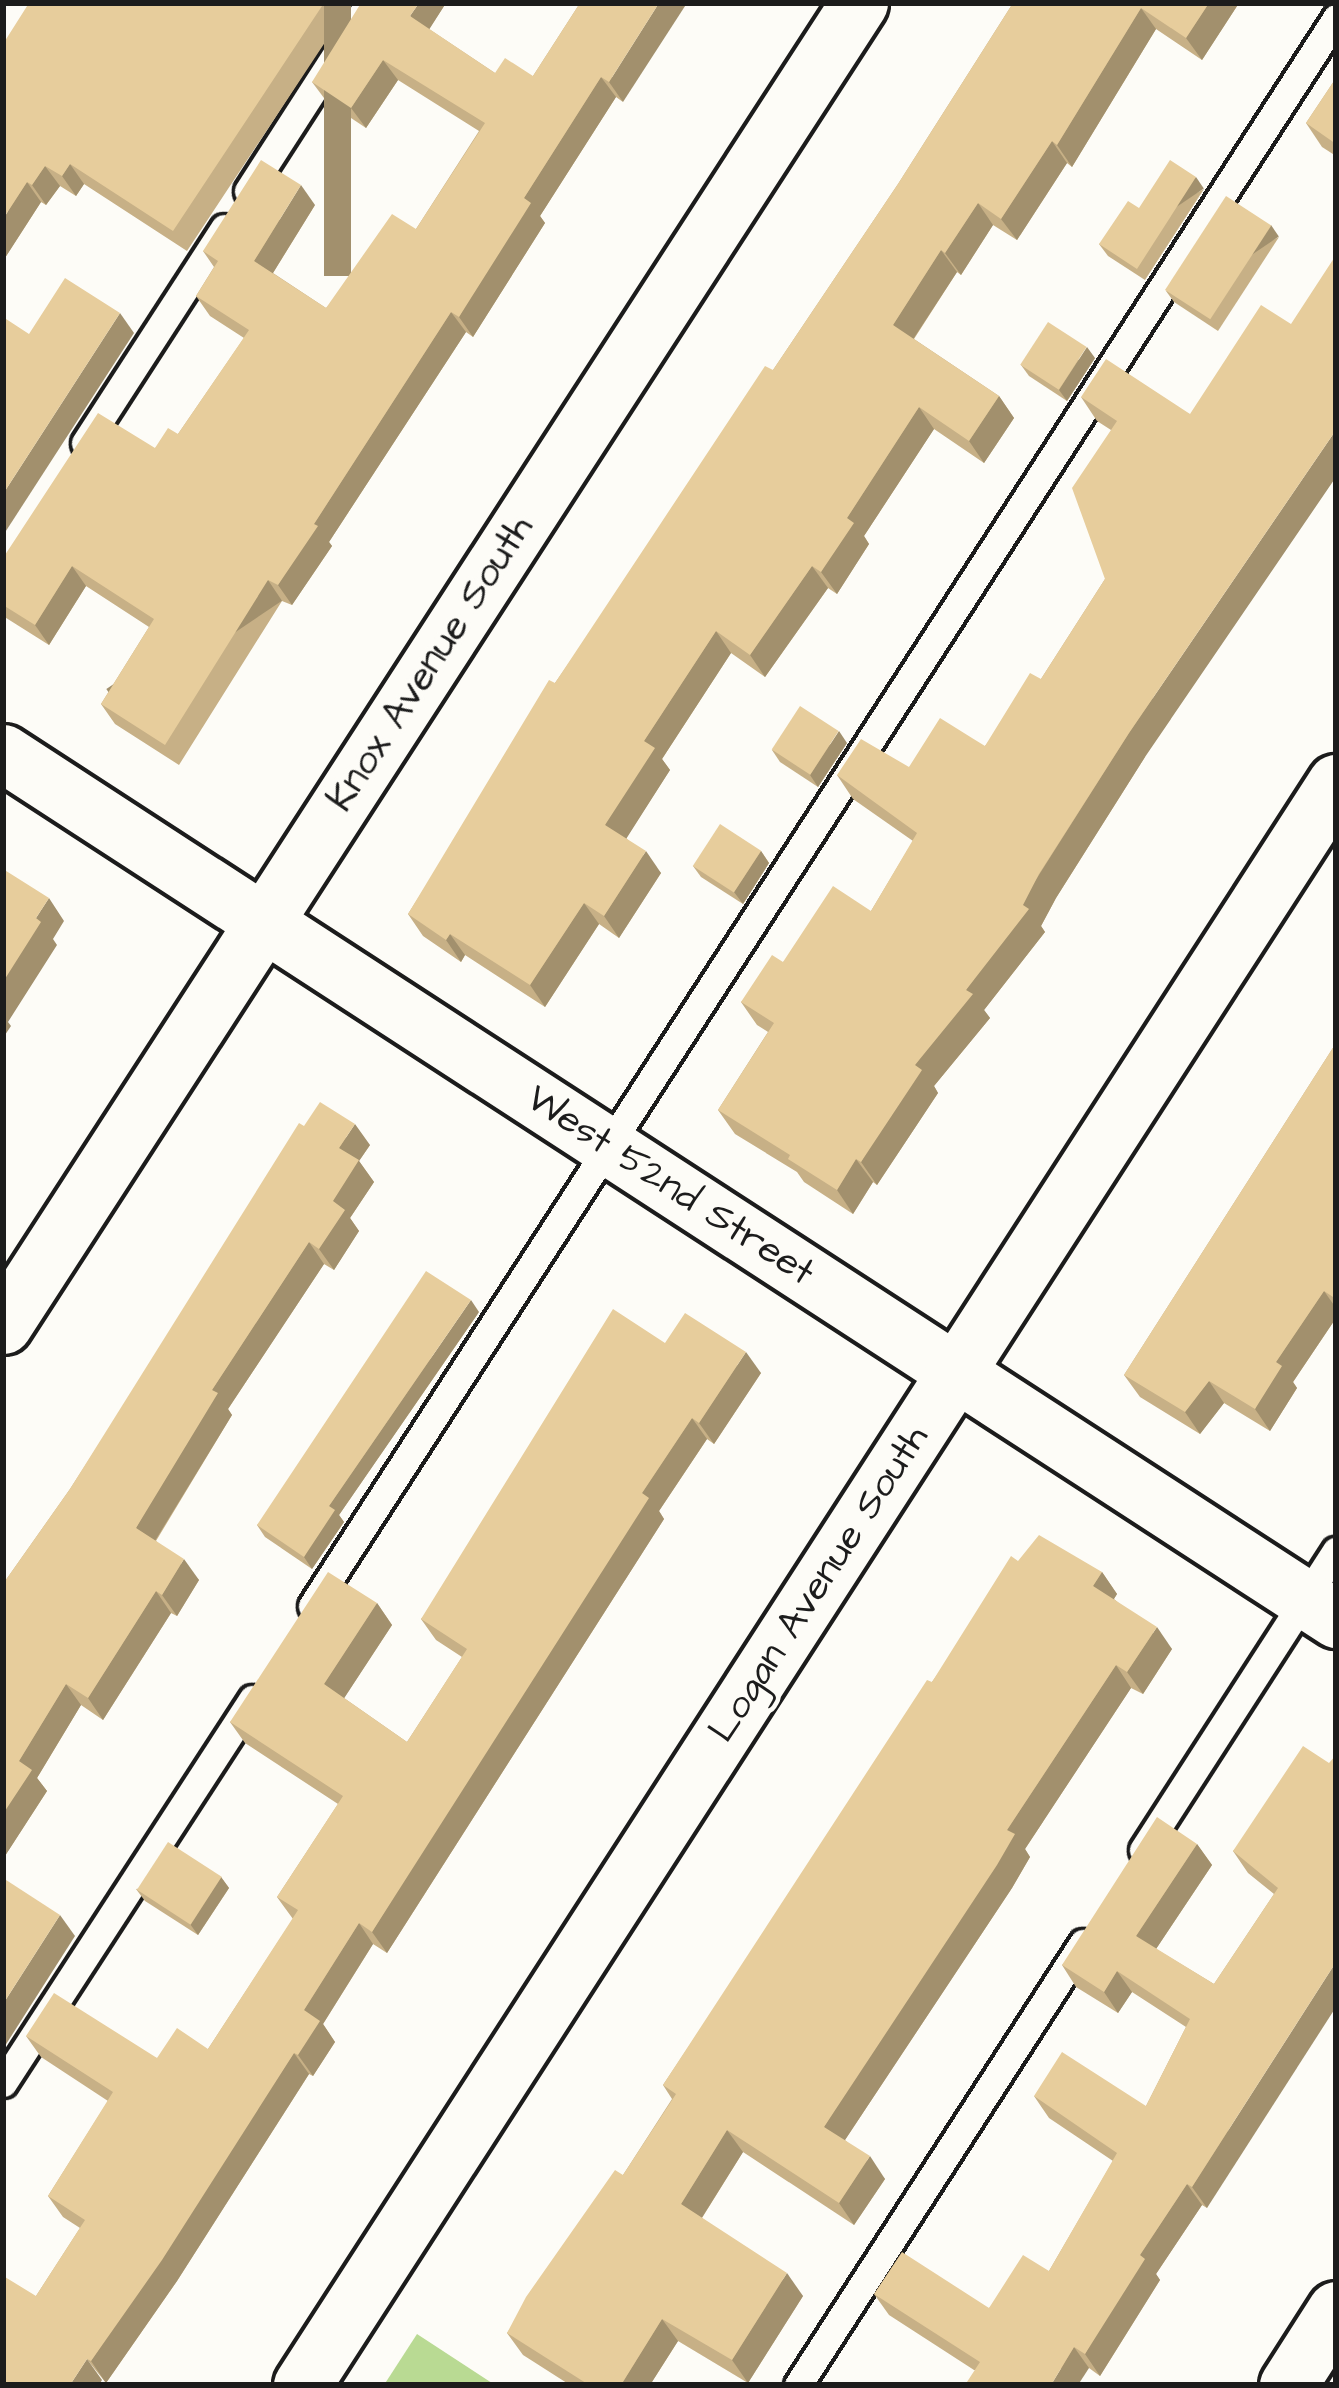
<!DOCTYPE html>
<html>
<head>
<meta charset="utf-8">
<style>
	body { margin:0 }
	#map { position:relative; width:1339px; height:2388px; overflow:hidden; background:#fdfcf7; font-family:"Architects Daughter",sans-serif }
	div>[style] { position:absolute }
	.green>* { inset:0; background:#b9da93 }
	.roads { filter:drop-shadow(3px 0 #1c1c1c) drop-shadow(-3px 0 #1c1c1c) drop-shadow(0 3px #1c1c1c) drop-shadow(0 -3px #1c1c1c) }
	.lane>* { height:27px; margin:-13.5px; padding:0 13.5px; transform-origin:13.5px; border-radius:13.5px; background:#fdfcf7 }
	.street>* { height:57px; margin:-28.5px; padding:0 28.5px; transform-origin:28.5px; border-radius:28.5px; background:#fdfcf7 }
	.wall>* { inset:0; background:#c7b086 }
	.shaded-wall>* { inset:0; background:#a2906d; transform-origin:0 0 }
	.building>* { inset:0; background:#e7cd9c; transform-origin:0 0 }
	span { translate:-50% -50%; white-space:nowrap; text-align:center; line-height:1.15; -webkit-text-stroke:9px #fdfcf7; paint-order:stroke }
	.street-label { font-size:39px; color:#1c1c1c }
	.frame { position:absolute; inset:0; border:6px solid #1c1c1c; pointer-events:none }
</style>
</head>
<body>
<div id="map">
	<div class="green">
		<i style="clip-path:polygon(417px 2334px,495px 2385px,384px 2385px)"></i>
	</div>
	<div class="roads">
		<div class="lane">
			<i style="left:248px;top:191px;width:224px;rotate:-57.2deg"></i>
			<i style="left:85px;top:443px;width:256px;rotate:-57.1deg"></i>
			<i style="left:312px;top:1606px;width:1890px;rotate:-57.18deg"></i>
			<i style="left:1143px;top:1850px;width:356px;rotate:-57.2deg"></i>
			<i style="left:3px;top:2083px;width:458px;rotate:-57deg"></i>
			<i style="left:798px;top:2385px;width:526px;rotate:-57.19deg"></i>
		</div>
		<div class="street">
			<i style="left:3px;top:753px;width:1590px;rotate:33.01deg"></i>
			<i style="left:3px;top:1325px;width:1575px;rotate:-57.08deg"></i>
			<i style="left:302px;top:2385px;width:1907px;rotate:-57.16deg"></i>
			<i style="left:1288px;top:2385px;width:89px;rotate:-57.4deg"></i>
		</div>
	</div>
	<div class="wall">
		<i style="clip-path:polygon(29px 3px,351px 3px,187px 251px,84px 184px,76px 196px,60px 186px,46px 205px,41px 202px,3px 261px)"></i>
		<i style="clip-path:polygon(446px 3px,429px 29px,495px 73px,533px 76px,580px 3px,623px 102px,616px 97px,540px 216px,545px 223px,473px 337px,466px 332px,329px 542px,332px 546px,292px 605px,282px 601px,179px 765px,115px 724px,101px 704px,149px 627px,86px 586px,49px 645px,3px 616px,3px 558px,155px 448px,178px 434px,244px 338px,210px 316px,196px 296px,214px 267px,203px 251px,315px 205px,273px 273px,326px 308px,416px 229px,479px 131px,398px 80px,366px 128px,327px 102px,312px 82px)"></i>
		<i style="clip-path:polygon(1013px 3px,1239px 3px,1202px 60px,1156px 29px,1072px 167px,1067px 163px,1017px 240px,993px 225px,961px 275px,957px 272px,914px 339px,999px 396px,1014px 418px,984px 463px,934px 429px,864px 536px,869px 544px,837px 594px,828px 588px,765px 677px,731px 653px,662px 759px,670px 770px,626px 838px,661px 873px,619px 938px,599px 924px,545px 1007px,465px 955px,461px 962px,423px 936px,408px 914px,555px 683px,773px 370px,898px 184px)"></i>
		<i style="clip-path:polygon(1336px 78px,1336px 156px,1322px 147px,1306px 123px)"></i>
		<i style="clip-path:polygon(1204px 189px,1145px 280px,1108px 256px,1099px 244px)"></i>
		<i style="clip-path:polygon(1279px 237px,1218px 331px,1174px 302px,1166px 291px)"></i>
		<i style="clip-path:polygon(1095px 358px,1067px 401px,1029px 376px,1021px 365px)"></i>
		<i style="clip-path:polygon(1081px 397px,1190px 414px,1145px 757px,1056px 898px,1041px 926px,1045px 932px,984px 1010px,990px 1018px,934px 1086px,938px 1093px,877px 1185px,873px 1182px,853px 1214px,804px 1182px,797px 1172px,735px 1134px,718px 1110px,768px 1032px,757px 1025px,741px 1002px,783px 962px,871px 911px,913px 841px,853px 799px,837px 775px,909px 767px,985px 746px,1041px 679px,1105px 579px,1111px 430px,1097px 421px)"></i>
		<i style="clip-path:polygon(847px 743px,818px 787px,780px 762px,772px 750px)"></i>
		<i style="clip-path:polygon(761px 851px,769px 863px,743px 904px,701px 877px,693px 866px)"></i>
		<i style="clip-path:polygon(1336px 1043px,1336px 1318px,1293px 1382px,1297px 1388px,1270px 1431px,1224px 1403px,1200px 1434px,1140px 1397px,1124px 1375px)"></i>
		<i style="clip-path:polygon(304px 1126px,370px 1145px,359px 1161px,374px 1182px,350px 1218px,359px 1231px,334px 1270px,324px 1264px,228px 1409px,232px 1415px,156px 1541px,199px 1580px,177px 1616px,171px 1613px,103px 1720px,81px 1705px,37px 1778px,47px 1791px,3px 1859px,3px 1584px,70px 1489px)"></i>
		<i style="clip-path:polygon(479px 1312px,339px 1515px,344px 1522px,312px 1569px,265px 1537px,257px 1525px)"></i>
		<i style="clip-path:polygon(665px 1343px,761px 1373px,714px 1444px,707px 1439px,659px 1511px,664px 1519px,387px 1953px,373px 1944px,323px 2024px,335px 2042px,313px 2076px,309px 2074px,177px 2281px,106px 2383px,36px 2296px,80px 2228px,63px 2217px,48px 2196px,108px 2101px,41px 2057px,26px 2036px,157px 2058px,208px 2049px,293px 1919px,277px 1897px,338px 1804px,245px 1743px,230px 1722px,377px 1603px,392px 1625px,344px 1698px,407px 1742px,462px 1657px,436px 1640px,421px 1619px)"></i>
		<i style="clip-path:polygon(1018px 1561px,1102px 1572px,1117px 1594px,1114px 1599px,1172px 1649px,1143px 1694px,1131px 1688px,1025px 1849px,1030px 1857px,1012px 1888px,845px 2140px,885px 2179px,854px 2225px,743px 2152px,702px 2218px,803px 2296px,748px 2383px,678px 2341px,650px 2385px,570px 2385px,523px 2355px,507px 2333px,623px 2175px,672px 2099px,663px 2085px,932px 1682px)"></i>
		<i style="clip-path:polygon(1329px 1763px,1207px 2208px,1202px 2205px,1156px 2274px,1160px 2280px,1100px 2376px,1089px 2368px,974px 2370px,889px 2315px,874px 2294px,989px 2308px,1049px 2271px,1113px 2161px,1049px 2118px,1034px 2096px,1146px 2106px,1186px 2027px,1132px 1992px,1118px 2013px,1076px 1987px,1062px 1965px,1197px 1844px,1212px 1865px,1156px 1949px,1214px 1984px,1274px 1894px,1248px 1873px,1233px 1851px)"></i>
		<i style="clip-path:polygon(221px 1877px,229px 1888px,198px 1935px,145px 1901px,136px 1889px)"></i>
	</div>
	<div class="shaded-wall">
		<i style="left:324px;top:3px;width:27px;height:273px"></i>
		<i style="clip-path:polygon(419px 3px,446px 3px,425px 36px,410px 16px)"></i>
		<i style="clip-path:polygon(659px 3px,687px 3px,623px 102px,609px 82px)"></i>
		<i style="clip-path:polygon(1209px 3px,1239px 3px,1202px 60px,1186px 38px)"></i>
		<i style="clip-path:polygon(1141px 8px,1156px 29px,1072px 167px,1057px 145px)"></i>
		<i style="clip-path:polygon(383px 60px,398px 80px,366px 128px,351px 108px)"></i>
		<i style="clip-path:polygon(601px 77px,616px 97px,540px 216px,545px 223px,473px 337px,459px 317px,524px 198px)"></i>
		<i style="clip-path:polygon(1052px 141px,1067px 163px,1017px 240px,1001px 219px)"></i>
		<i style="clip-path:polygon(70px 164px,84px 184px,76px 196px,62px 176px)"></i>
		<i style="clip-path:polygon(45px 166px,60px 186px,46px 205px,32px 185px)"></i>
		<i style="left:1196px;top:177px;width:14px;height:109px;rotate:56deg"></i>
		<i style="clip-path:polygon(27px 182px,41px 202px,3px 261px,3px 219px)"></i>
		<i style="clip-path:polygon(301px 185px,315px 205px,268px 281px,254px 261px)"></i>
		<i style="clip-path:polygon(978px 203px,993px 225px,961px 275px,945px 253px)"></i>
		<i style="left:1271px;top:225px;width:14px;height:112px;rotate:56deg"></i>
		<i style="clip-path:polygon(941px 250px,957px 272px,908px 347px,893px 325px)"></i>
		<i style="clip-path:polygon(451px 312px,466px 332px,329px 542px,332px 546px,292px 605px,278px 585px,314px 524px)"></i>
		<i style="clip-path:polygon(120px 313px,134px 333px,4px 534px,3px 494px)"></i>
		<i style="clip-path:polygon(1087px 347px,1095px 358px,1067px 401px,1059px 390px)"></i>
		<i style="clip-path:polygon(999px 396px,1014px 418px,984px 463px,969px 441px)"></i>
		<i style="clip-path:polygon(919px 407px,934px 429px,864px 536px,869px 544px,837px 594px,821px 572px,847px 518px)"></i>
		<i style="clip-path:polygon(1336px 430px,1336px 477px,1145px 757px,1056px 898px,1041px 926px,1045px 932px,984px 1010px,990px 1018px,934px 1086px,938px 1093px,877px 1185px,861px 1162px,915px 1065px,966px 990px,1129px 733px)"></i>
		<i style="clip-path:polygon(72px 566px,86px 586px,49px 645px,35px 625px)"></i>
		<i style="clip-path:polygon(812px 566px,828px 588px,765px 677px,750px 655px)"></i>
		<i style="left:268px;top:580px;width:25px;height:195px;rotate:56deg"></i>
		<i style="clip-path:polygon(716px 631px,731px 653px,662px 759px,670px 770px,621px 847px,605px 825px,644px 741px)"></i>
		<i style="clip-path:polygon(839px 731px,847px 743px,818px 787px,810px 775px)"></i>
		<i style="clip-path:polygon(646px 851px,661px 873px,619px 938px,604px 916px)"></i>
		<i style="clip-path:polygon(761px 851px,769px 863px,743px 904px,734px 892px)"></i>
		<i style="clip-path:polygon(49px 898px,64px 921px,53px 939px,57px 945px,8px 1022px,11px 1026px,3px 1038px,3px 982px,36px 918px)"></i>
		<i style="clip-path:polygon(584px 903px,599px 924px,545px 1007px,530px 985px)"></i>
		<i style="clip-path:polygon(450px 934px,465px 955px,461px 962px,446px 940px)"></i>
		<i style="clip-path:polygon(355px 1124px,370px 1145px,359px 1161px,374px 1182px,350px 1218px,359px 1231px,334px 1270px,319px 1249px,339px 1148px)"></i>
		<i style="clip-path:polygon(856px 1159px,873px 1182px,853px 1214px,837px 1190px)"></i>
		<i style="clip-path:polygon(309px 1242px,324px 1264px,228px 1409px,232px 1415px,150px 1549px,136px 1528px,212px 1390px)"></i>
		<i style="clip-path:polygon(1324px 1291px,1336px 1308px,1336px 1318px,1293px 1382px,1297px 1388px,1270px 1431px,1255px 1409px,1276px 1362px)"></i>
		<i style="clip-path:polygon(471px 1300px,479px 1312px,339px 1515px,344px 1522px,312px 1569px,304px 1557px,329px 1506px)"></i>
		<i style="clip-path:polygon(746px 1352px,761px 1373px,714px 1444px,699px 1423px)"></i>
		<i style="clip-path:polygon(1209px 1381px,1224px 1403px,1200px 1434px,1185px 1412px)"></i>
		<i style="clip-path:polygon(692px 1418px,707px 1439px,659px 1511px,664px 1519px,387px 1953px,372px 1932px,642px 1493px)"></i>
		<i style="clip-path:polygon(184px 1559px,199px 1580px,177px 1616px,162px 1595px)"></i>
		<i style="clip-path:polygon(1102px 1572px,1117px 1594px,1108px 1608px,1093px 1586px)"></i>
		<i style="clip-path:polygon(156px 1591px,171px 1613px,103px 1720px,88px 1698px)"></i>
		<i style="clip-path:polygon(377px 1603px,392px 1625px,339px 1706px,324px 1684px)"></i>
		<i style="clip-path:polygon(1157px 1627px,1172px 1649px,1143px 1694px,1127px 1672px)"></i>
		<i style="clip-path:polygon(1116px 1665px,1131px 1688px,1025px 1849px,1030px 1857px,1012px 1888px,839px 2149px,824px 2127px,1007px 1830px)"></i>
		<i style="clip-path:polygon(66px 1684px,81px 1705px,37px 1778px,47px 1791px,3px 1859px,3px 1814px,19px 1761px)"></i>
		<i style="clip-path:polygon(1197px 1844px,1212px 1865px,1150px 1958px,1136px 1936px)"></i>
		<i style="clip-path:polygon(221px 1877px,229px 1888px,198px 1935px,190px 1924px)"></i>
		<i style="clip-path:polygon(60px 1915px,75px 1936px,3px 2049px,3px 2004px)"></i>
		<i style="clip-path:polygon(359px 1923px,373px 1944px,323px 2024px,335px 2042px,313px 2076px,298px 2055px,304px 2010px)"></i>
		<i style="clip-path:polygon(1336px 1962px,1336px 2007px,1207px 2208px,1192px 2187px)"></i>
		<i style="clip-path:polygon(1117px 1971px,1132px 1992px,1118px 2013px,1104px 1992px)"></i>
		<i style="clip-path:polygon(294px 2053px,309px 2074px,177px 2281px,106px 2383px,91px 2361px)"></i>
		<i style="clip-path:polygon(727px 2130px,743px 2152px,696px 2227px,681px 2204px)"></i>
		<i style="clip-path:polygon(870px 2156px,885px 2179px,854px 2225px,839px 2203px)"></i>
		<i style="clip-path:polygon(1187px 2184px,1202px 2205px,1156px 2274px,1160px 2280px,1100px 2376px,1085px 2354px,1140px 2255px)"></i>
		<i style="clip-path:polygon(787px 2273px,803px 2296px,748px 2383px,732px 2360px)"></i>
		<i style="clip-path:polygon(662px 2319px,678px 2341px,650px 2385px,621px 2385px)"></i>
		<i style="clip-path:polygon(1074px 2347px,1089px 2368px,1078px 2385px,1051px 2385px)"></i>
		<i style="clip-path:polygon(87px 2359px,102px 2380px,99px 2385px,70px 2385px)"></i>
	</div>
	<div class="building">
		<i style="clip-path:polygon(29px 3px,324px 3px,173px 231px,70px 164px,62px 176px,45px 166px,32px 185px,27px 182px,3px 219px,3px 44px)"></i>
		<i style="clip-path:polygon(361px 3px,419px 3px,410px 16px,495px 73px,505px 58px,533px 76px,580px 3px,659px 3px,609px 82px,601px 77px,524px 198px,531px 203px,459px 317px,451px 312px,314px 524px,318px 526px,278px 585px,268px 580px,165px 745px,101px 704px,154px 619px,72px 566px,35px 625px,3px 605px,3px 558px,98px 413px,155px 448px,168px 428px,178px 434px,249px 330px,196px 296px,218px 261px,203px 251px,261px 160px,301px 185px,254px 261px,326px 308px,392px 214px,416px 229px,485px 123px,383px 60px,351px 108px,312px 82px)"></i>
		<i style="clip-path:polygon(1013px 3px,1209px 3px,1186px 38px,1141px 8px,1057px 145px,1052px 141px,1001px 219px,978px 203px,945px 253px,941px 250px,893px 325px,999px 396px,969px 441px,919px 407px,847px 518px,854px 523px,821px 572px,812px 566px,750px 655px,716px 631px,644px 741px,655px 748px,605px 825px,646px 851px,604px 916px,584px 903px,530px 985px,450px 934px,446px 940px,408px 914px,549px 680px,555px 683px,765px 366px,773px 370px,898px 184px)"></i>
		<i style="clip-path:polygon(1336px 78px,1336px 144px,1306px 123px)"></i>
		<i style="clip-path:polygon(1170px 160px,1196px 177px,1137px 269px,1099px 244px,1128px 201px,1139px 208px)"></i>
		<i style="left:1226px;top:196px;width:54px;height:112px;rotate:33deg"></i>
		<i style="clip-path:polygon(1336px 255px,1336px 430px,1129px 733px,1039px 874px,1023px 905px,1029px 909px,966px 990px,973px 994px,915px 1065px,922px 1070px,861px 1162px,856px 1159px,837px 1190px,788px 1159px,790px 1155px,718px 1110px,774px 1023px,741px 1002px,772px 955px,783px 962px,833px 886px,871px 911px,917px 833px,837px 775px,861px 739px,909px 767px,940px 718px,985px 746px,1030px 673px,1041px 679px,1105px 579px,1072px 488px,1117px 421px,1081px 397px,1106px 359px,1190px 414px,1261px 305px,1291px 324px)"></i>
		<i style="clip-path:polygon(65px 278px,120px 313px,3px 494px,3px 317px,29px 334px)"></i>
		<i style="left:1048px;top:322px;width:46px;height:51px;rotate:33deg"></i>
		<i style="left:800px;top:706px;width:46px;height:52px;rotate:33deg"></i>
		<i style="left:720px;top:824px;width:49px;height:50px;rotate:33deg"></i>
		<i style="clip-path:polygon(3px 869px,49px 898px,36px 918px,41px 922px,3px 982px)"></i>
		<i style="clip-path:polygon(1336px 1043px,1336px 1299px,1324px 1291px,1276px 1362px,1282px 1366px,1255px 1409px,1209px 1381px,1185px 1412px,1124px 1375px)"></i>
		<i style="clip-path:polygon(320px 1102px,355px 1124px,339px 1148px,359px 1160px,333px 1201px,345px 1210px,319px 1249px,309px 1242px,212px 1390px,218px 1393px,136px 1528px,184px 1559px,162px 1595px,156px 1591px,88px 1698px,66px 1684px,19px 1761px,32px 1770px,3px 1814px,3px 1584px,70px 1489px,299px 1123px,304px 1126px)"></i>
		<i style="clip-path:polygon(426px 1271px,471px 1300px,329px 1506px,335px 1510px,304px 1557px,257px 1525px)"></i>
		<i style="clip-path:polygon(613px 1309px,665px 1343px,685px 1313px,746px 1352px,699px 1423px,692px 1418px,642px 1493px,649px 1498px,372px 1932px,359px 1923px,304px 2010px,320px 2021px,298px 2055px,294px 2053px,162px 2260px,91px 2361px,87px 2359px,70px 2385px,3px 2385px,3px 2280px,5px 2277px,36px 2296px,85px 2220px,48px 2196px,113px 2092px,26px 2036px,54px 1993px,157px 2058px,177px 2028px,208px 2049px,298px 1910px,277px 1897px,343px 1796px,230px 1722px,328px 1572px,377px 1603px,324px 1684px,407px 1742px,467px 1649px,421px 1619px)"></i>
		<i style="clip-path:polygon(1039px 1535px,1102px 1572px,1093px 1586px,1157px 1627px,1127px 1672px,1116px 1665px,1007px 1830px,1015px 1834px,997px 1865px,824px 2127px,870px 2156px,839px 2203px,727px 2130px,681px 2204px,787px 2273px,732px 2360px,662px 2319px,621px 2385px,589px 2385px,507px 2333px,526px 2297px,615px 2170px,623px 2175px,676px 2094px,663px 2085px,927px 1680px,932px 1682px,1011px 1556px,1018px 1561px)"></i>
		<i style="clip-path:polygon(1303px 1746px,1329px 1763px,1336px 1755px,1336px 1962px,1192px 2187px,1187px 2184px,1140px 2255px,1145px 2259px,1085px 2354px,1074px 2347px,1051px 2385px,965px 2385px,980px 2362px,874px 2294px,902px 2252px,989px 2308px,1023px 2255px,1049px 2271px,1117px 2153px,1034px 2096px,1062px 2052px,1146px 2106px,1190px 2019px,1117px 1971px,1104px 1992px,1062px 1965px,1157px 1817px,1197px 1844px,1136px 1936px,1214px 1984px,1278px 1888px,1233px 1851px)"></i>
		<i style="left:168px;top:1842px;width:64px;height:57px;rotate:33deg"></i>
		<i style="clip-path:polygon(3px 1878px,60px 1915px,3px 2004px)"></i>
	</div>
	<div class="street-label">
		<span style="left:431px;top:664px;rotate:-57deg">Knox Avenue South</span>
		<span style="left:670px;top:1186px;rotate:33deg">West 52nd Street</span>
		<span style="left:819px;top:1584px;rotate:-57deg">Logan Avenue South</span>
	</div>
	<div class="frame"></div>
</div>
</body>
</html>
